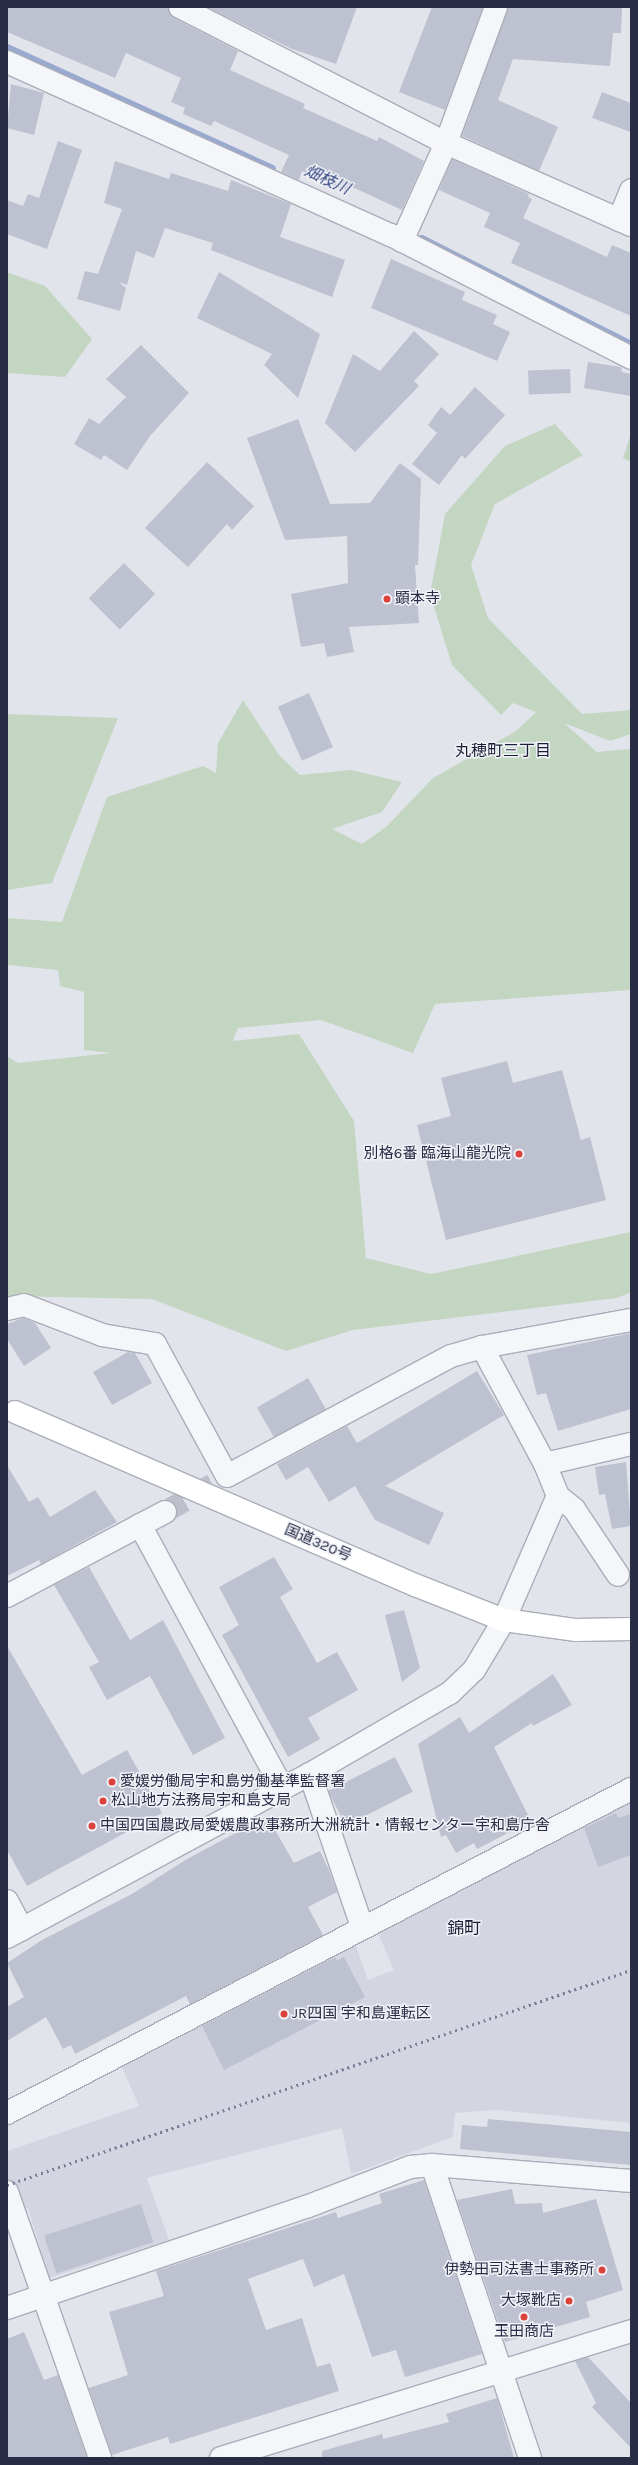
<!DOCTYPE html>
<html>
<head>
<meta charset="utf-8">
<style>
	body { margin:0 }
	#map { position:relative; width:638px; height:2465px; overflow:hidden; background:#e2e4eb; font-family:Karla,"Noto Sans JP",sans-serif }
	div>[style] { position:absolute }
	.built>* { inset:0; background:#d3d6e1 }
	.green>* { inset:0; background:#c3d6c2 }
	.stream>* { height:8px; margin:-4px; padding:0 4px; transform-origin:4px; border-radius:4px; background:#9aa9cf }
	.building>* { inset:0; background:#bec1cf; transform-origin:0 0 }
	.minor-tunnel>* { height:22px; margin-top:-11px; transform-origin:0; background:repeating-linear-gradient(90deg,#bdbfca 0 22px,transparent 0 33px) }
	.roads { filter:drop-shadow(1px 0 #aaadb9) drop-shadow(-1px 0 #aaadb9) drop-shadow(0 1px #aaadb9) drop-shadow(0 -1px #aaadb9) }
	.minor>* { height:22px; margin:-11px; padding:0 11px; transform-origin:11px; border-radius:11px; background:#f5f6f9 }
	.highway>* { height:22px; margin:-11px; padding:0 11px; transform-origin:11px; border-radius:11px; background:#fff }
	.rail>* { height:3px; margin-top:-1.5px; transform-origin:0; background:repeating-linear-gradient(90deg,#797f97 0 2px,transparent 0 6px) }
	.dots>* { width:11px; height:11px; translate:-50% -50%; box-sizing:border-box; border:2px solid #f2f3f8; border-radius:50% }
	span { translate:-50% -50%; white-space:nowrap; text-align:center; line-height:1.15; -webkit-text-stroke:3px #f2f3f8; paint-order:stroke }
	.poi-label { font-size:15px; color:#282d45 }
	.left { translate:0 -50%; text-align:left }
	.right { translate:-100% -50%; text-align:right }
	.street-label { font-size:15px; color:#282d45 }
	.water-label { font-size:16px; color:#2e427d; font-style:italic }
	.neighbourhood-label { font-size:16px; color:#1a1e36 }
	.quarter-label { font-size:17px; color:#1a1e36 }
	.frame { position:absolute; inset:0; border:8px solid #282d45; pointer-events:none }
</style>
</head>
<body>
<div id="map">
	<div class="built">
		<i style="clip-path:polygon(631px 1802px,631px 2123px,497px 2110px,455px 2113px,453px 2137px,351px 2174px,342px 2128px,147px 2178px,169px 2240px,49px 2278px,28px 2208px,7px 2215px,7px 2151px,139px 2106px,122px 2067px,356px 1946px,368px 1980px,394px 1970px,378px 1933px,563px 1833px)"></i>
	</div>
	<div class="green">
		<i style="clip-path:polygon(7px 272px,45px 286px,92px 339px,65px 377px,7px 373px)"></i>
		<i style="clip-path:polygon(555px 424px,583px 455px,495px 504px,471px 565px,488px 618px,582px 714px,631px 710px,631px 734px,610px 741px,564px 723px,597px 752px,631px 749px,631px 990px,435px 1004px,413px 1053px,321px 1020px,238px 1028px,233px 1041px,299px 1034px,354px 1121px,366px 1258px,431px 1274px,631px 1232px,631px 1292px,617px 1298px,353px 1330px,286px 1351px,152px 1299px,7px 1296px,7px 1056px,18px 1063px,111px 1053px,84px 1050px,84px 992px,60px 986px,58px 970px,7px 965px,7px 918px,62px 922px,107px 797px,203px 766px,216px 773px,218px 743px,243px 700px,279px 755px,300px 775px,351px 770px,402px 782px,382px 812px,332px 829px,362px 844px,386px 827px,433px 778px,516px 731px,536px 712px,513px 703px,501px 715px,452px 665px,430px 594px,445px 514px,505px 446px)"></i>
		<i style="clip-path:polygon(631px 433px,631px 462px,623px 458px)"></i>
		<i style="clip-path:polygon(7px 714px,118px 718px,52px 883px,7px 890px)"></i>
	</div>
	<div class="stream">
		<i style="left:7px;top:48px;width:291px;rotate:24.5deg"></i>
		<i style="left:422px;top:239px;width:234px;rotate:26.9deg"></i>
	</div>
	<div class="building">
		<i style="clip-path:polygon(7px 7px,168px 7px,174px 18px,238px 51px,230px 70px,305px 104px,303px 108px,377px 141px,379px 137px,424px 161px,402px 210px,350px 186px,347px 192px,302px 171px,299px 180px,281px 172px,289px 155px,214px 121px,211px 126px,183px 114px,185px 108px,171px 102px,181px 78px,126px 53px,115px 78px,7px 32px)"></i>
		<i style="clip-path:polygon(207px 7px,357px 7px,336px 64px,292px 49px)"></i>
		<i style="clip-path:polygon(432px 7px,483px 7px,445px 110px,399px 92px)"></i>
		<i style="clip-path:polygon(508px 7px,622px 7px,621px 33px,613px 33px,610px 66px,513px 59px,498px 100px,558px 127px,539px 171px,462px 136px)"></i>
		<i style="clip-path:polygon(11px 84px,44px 93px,34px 135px,7px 128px)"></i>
		<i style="clip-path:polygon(602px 92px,631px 103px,631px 132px,592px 118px)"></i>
		<i style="clip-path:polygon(58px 141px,82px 150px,47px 249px,7px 234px,7px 200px,23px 206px,28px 194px,39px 198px)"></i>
		<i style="clip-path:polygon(452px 159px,529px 194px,528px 197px,532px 199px,523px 218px,607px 257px,612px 245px,631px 253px,631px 316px,511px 263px,520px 243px,484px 227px,490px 213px,439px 190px)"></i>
		<i style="clip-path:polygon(115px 161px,169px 179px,171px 173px,228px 191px,231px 180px,291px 204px,280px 237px,345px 260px,332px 297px,211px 250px,213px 243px,165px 228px,154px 258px,136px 251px,127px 285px,119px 282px,126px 288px,120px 311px,77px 299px,85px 271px,98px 274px,122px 209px,104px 203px)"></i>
		<i style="clip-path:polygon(391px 259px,465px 292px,462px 300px,497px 315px,493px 324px,510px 332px,497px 361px,371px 308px)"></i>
		<i style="clip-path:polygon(219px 272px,320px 334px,298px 398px,264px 365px,272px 354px,197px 318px)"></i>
		<i style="clip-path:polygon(414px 331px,439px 354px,414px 381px,419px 386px,355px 452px,325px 423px,353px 354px,380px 371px)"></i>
		<i style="clip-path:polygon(141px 345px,189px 393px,150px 436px,127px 470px,104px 455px,101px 460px,74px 444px,89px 418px,99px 424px,126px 397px,106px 379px)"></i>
		<i style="clip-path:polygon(588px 362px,621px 367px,622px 372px,631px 374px,631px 396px,584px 388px)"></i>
		<i style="left:570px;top:369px;width:24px;height:42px;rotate:88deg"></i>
		<i style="clip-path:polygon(475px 387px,505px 415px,465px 459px,462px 455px,439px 485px,412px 464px,437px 433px,428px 425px,441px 407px,450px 415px)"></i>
		<i style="clip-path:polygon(298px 419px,330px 504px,370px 503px,400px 463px,421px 479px,418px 565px,415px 565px,419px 623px,349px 627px,354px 652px,327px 657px,324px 643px,301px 647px,291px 594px,348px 583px,347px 536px,285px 540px,247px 438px)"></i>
		<i style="clip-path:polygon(207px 462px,254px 506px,232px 530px,227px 524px,188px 567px,145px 528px)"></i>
		<i style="left:124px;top:563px;width:44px;height:50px;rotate:45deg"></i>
		<i style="left:309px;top:693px;width:59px;height:34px;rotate:66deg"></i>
		<i style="clip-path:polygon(507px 1061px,513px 1083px,562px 1070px,581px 1140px,590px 1137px,606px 1200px,446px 1240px,417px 1125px,451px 1116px,441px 1078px)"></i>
		<i style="clip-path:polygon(23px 1318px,35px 1323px,51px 1348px,24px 1366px,7px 1339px,7px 1324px)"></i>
		<i style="clip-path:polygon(631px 1333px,631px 1409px,558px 1431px,546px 1393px,537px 1395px,527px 1355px)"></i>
		<i style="clip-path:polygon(128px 1352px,135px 1353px,152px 1383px,112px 1405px,93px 1372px)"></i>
		<i style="clip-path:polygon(477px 1371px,504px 1415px,385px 1486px,444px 1513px,429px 1545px,375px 1520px,355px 1486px,329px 1502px,308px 1467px,286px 1480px,277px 1464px,347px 1426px,357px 1443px)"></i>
		<i style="left:308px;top:1378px;width:36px;height:59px;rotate:60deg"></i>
		<i style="clip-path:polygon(626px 1462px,631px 1526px,612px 1529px,605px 1494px,599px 1495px,595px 1467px)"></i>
		<i style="clip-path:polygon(7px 1465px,29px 1502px,38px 1497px,50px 1517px,95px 1490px,117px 1522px,41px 1564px,39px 1560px,7px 1576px)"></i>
		<i style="clip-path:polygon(274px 1557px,293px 1589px,280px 1597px,317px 1663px,337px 1652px,358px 1690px,308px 1718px,320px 1739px,288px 1757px,222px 1635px,239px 1625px,219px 1587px)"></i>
		<i style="clip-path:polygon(89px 1567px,130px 1640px,163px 1620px,225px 1738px,193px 1755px,150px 1676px,107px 1700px,89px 1667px,99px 1662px,54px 1585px)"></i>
		<i style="clip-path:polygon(404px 1610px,420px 1668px,402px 1682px,385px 1615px)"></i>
		<i style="clip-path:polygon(7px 1646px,82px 1775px,127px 1750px,162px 1813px,27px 1886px,7px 1850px)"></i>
		<i style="clip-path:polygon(553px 1674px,572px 1705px,533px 1726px,532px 1723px,494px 1747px,531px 1821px,477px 1849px,474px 1843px,456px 1853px,446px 1835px,441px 1837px,418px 1744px,460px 1717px,469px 1733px)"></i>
		<i style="left:395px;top:1757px;width:39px;height:75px;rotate:63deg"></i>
		<i style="clip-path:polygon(616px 1813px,618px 1818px,631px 1814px,631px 1855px,598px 1867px,584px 1828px)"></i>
		<i style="clip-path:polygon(267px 1816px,294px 1863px,320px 1851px,329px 1870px,337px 1892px,308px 1907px,323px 1935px,190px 2004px,186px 1996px,75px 2054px,71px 2045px,63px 2049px,46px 2017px,7px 2041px,7px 2007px,24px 1997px,7px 1963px,42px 1940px,132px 1894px,187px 1859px)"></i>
		<i style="clip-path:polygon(335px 1957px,337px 1961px,344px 1957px,365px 1997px,224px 2070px,202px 2026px)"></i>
		<i style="clip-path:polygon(488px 2119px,631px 2132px,631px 2165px,460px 2149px,462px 2125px,487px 2127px)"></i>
		<i style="clip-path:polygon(424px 2180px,482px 2354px,405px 2377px,396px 2350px,372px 2357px,344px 2274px,314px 2287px,303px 2259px,248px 2279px,266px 2330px,302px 2318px,317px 2367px,330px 2363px,339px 2391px,170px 2444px,168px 2437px,112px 2455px,89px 2388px,128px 2375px,109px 2312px,164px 2296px,156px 2271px,336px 2212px,338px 2218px,382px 2203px,379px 2194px)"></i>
		<i style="clip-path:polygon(512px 2189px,515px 2204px,542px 2203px,543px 2213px,596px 2199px,623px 2290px,586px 2302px,590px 2317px,505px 2342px,457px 2200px)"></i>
		<i style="left:141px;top:2204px;width:40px;height:102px;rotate:72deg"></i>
		<i style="clip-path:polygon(24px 2332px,44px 2380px,58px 2375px,87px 2458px,7px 2458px,7px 2339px)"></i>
		<i style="clip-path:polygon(588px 2357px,631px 2403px,631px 2448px,592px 2407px,596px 2403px,575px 2361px)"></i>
		<i style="clip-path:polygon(497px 2398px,514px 2458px,322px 2458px,322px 2451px,382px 2434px,383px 2439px,449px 2422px,446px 2414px)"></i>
	</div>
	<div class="minor-tunnel">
		<i style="left:165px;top:1512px;width:72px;rotate:-30.1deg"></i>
	</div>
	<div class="roads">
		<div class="minor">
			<i style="left:180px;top:7px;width:299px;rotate:27.1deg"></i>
			<i style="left:446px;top:143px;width:202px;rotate:23.9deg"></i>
			<i style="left:7px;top:62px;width:421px;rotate:24.3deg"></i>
			<i style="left:391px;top:235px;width:270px;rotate:27.1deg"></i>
			<i style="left:619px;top:220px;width:32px;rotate:-68deg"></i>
			<i style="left:402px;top:241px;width:107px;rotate:-65.8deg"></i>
			<i style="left:446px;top:143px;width:145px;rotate:-69.8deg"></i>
			<i style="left:7px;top:1309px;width:17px;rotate:-13deg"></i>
			<i style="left:24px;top:1305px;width:84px;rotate:21deg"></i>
			<i style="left:102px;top:1335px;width:54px;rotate:9.6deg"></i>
			<i style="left:155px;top:1344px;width:150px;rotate:61.4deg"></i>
			<i style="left:227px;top:1476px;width:254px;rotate:-28.2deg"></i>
			<i style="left:451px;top:1356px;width:32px;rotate:-16deg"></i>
			<i style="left:482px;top:1347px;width:151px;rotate:-10.3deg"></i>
			<i style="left:545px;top:1464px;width:88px;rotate:-13.1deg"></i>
			<i style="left:558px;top:1496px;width:21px;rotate:39deg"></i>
			<i style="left:574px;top:1509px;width:79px;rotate:56.3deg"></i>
			<i style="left:140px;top:1525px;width:300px;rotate:61.6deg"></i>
			<i style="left:7px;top:1596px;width:179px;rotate:-28deg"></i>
			<i style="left:310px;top:1774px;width:162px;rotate:71.2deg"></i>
			<i style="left:7px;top:1901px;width:32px;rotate:62deg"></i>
			<i style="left:7px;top:1937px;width:344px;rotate:-28.3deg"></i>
			<i style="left:310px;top:1774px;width:162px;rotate:-30.1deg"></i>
			<i style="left:450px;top:1693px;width:33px;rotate:-44deg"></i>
			<i style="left:474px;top:1670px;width:58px;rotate:-59deg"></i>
			<i style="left:504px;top:1620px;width:135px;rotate:-66.5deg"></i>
			<i style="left:558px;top:1496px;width:35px;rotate:-112deg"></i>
			<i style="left:545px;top:1464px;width:133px;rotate:-118.3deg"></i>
			<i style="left:7px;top:2113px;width:703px;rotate:-27.44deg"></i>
			<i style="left:432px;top:2165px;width:309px;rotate:71.5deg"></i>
			<i style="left:7px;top:2192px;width:282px;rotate:70.7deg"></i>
			<i style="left:7px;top:2308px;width:316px;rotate:-18.7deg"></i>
			<i style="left:306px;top:2207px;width:111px;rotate:-21deg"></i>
			<i style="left:410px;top:2167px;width:22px;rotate:-5deg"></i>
			<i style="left:432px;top:2165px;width:200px;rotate:4.6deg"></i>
			<i style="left:221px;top:2458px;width:429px;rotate:-17.2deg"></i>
		</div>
		<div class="highway">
			<i style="left:15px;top:1412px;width:436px;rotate:23.4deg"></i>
			<i style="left:415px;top:1585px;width:96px;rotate:21.5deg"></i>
			<i style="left:504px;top:1620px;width:73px;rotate:7.9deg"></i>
			<i style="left:576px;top:1630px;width:55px;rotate:-1deg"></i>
		</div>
	</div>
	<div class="rail">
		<i style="left:7px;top:2185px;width:660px;rotate:-19.01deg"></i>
	</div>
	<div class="dots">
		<i style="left:387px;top:599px;background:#db423c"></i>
		<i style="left:519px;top:1154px;background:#db423c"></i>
		<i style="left:112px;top:1782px;background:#db423c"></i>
		<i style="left:103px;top:1801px;background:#db423c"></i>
		<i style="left:92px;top:1826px;background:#db423c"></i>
		<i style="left:284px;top:2014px;background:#db423c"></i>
		<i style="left:602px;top:2270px;background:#db423c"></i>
		<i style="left:569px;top:2301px;background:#db423c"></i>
		<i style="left:524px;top:2317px;background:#db423c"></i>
	</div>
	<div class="poi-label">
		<span class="left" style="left:395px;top:599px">顕本寺</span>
		<span class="right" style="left:511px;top:1154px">別格6番 臨海山龍光院</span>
		<span class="left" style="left:120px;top:1782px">愛媛労働局宇和島労働基準監督署</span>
		<span class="left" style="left:111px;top:1801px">松山地方法務局宇和島支局</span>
		<span class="left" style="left:100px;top:1826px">中国四国農政局愛媛農政事務所大洲統計・情報センター宇和島庁舎</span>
		<span class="left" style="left:292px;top:2014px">JR四国 宇和島運転区</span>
		<span class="right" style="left:594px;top:2270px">伊勢田司法書士事務所</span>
		<span class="right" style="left:561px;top:2301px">大塚靴店</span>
		<span style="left:524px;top:2332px">玉田商店</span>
	</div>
	<div class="street-label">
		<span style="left:318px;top:1543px;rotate:23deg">国道320号</span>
	</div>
	<div class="water-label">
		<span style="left:327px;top:180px;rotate:25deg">畑枝川</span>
	</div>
	<div class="neighbourhood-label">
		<span style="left:503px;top:751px">丸穂町三丁目</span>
	</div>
	<div class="quarter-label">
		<span style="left:464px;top:1929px">錦町</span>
	</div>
	<div class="frame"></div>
</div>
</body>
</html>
